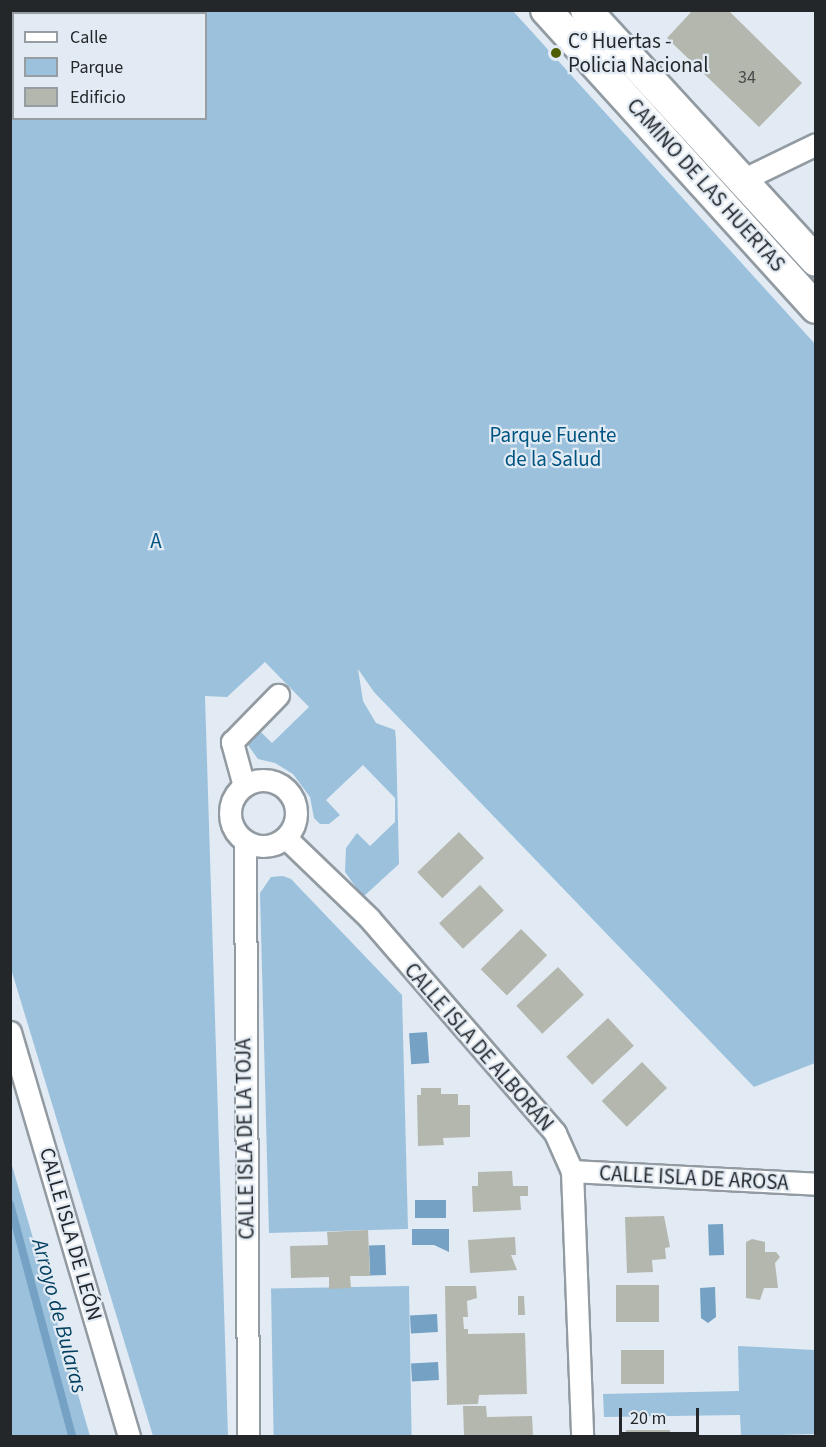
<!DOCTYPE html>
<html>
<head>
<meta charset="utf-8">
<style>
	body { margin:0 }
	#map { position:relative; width:826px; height:1447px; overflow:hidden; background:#e2ebf3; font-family:"Source Sans 3",sans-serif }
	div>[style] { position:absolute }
	.green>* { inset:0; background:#9cc1dd; transform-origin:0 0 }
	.water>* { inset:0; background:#74a1c4; transform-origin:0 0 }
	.stream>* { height:8px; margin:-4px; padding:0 4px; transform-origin:4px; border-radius:4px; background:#74a1c4 }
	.building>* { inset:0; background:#b4b7ad; transform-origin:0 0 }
	.roads { filter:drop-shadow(2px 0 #929ba2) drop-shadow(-2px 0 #929ba2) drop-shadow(0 2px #929ba2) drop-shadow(0 -2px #929ba2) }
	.street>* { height:21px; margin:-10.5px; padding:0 10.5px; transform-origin:10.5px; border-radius:10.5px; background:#fff }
	.street>.ring { margin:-10.5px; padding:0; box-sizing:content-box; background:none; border:21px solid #fff; border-radius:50% }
	.secondary>* { height:30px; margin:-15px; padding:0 15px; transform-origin:15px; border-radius:15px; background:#fff }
	.dots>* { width:16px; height:16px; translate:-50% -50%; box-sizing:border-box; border:3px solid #e2ebf3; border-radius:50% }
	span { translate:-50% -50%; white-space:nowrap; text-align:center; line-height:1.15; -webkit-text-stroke:4.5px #e2ebf3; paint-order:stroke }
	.number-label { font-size:18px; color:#474b4b }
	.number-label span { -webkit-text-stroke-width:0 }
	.poi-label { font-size:21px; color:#23272a }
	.left { translate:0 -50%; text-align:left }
	.street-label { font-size:21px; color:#23272a }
	.park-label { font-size:21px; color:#005481 }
	.water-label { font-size:22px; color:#023e5f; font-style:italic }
	.frame { position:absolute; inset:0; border:12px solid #23272a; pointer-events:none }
	.legend { position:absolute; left:12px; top:12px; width:195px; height:108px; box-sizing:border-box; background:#e2ebf3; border:2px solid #969da3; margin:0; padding:8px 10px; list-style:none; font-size:18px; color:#23272a }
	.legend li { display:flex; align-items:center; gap:12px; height:30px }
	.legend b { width:30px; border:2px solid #969da3 }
	.scale { position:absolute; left:619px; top:1408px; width:80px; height:27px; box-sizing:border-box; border:3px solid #23272a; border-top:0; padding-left:8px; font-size:18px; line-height:21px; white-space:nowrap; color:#23272a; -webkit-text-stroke:4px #e2ebf3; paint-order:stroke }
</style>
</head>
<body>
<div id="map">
	<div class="green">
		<i style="clip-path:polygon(evenodd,10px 11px,513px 11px,815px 344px,815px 1063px,754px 1087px,374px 692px,358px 669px,363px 701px,376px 723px,395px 730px,396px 740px,399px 864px,363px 897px,345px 872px,346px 848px,357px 833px,370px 846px,395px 822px,395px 798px,363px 765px,326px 800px,340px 815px,329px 824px,320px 824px,314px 818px,310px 797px,293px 774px,275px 763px,258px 759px,248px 745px,258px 729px,272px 743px,309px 707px,265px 662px,227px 697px,205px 696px,228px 1436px,153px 1436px,11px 969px,10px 11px,14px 14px,206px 14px,206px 118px,14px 118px,14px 14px)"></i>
		<i style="clip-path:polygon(283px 876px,291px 879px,402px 995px,408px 1229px,269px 1233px,260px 893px,271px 877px)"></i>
		<i style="clip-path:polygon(11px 1162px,90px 1436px,11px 1436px)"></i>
		<i style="left:409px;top:1286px;width:150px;height:138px;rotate:89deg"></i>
		<i style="clip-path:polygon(738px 1346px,815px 1350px,815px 1434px,741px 1436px,740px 1415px,604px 1417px,603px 1394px,739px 1391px)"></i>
	</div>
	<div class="water">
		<i style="left:427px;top:1032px;width:31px;height:18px;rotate:86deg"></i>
		<i style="left:415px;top:1200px;width:31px;height:18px"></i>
		<i style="left:723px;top:1224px;width:31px;height:15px;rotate:88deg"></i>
		<i style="clip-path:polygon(412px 1229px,449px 1229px,449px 1252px,434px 1245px,412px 1245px)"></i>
		<i style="left:385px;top:1245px;width:30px;height:16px;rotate:88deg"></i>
		<i style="clip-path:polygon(715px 1287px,716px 1317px,708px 1323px,701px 1318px,700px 1288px)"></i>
		<i style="left:437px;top:1314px;width:18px;height:27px;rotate:87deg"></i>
		<i style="left:438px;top:1362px;width:18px;height:27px;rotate:87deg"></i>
	</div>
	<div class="stream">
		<i style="left:10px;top:1204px;width:240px;rotate:75deg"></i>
	</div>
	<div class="building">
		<i style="clip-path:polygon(693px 10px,728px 10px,802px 83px,759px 127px,667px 38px)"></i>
		<i style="left:459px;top:832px;width:36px;height:58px;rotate:46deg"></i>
		<i style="left:480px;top:885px;width:35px;height:56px;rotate:47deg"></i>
		<i style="left:521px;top:929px;width:37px;height:57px;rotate:45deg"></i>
		<i style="left:558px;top:967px;width:38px;height:57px;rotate:47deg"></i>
		<i style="left:608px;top:1018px;width:38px;height:57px;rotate:47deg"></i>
		<i style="left:642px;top:1062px;width:36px;height:56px;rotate:46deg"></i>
		<i style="clip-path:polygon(421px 1088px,441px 1088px,441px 1094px,458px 1094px,458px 1105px,470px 1105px,470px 1137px,443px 1138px,444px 1145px,418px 1146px,417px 1095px,421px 1095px)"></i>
		<i style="clip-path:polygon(512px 1171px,513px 1186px,528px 1186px,528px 1196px,520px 1196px,521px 1210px,473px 1212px,472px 1186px,478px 1186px,478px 1172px)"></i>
		<i style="clip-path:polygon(664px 1216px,670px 1247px,665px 1248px,666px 1259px,652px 1260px,653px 1272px,627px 1273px,625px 1217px)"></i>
		<i style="clip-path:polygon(368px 1230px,370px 1276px,350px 1276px,351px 1288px,329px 1289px,329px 1277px,291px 1278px,290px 1246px,328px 1245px,327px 1232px)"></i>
		<i style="clip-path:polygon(515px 1237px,516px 1255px,511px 1255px,517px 1270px,470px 1273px,468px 1240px)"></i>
		<i style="clip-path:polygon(752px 1239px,765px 1242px,765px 1252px,776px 1252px,780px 1257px,775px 1263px,778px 1288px,764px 1288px,760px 1300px,746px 1298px,746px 1242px)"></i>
		<i style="left:616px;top:1285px;width:43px;height:37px"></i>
		<i style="clip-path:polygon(445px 1286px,476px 1286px,477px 1298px,467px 1301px,468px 1317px,463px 1317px,464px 1329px,468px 1329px,468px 1334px,525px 1333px,527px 1394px,479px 1395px,478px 1404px,447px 1405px)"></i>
		<i style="clip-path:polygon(518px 1296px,524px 1296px,525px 1315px,518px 1315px)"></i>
		<i style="left:621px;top:1350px;width:43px;height:34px"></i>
		<i style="clip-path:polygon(463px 1406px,486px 1406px,487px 1417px,532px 1416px,533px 1436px,464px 1436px)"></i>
		<i style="left:626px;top:1430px;width:44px;height:8px"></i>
	</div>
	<div class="roads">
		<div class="street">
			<i style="left:742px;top:180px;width:82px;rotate:-25.9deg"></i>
			<i class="ring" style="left:230px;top:780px;width:45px;height:45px"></i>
			<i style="left:244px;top:786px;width:46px;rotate:-105.3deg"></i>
			<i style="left:232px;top:742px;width:66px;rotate:-45.6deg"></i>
			<i style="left:286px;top:838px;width:115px;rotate:43.9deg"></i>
			<i style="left:369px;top:918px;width:284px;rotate:49.1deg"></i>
			<i style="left:555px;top:1133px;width:42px;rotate:65.9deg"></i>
			<i style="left:572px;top:1171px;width:265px;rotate:87.8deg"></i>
			<i style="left:245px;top:841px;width:595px;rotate:89.71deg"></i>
			<i style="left:10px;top:1032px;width:421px;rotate:73.6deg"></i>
			<i style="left:572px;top:1171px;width:244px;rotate:3deg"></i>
		</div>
		<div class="secondary">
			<i style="left:546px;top:10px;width:402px;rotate:47.8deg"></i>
			<i style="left:586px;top:10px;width:340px;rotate:47.5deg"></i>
		</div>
	</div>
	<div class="dots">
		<i style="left:556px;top:53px;background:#515e00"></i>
	</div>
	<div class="number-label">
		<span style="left:747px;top:78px">34</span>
	</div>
	<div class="poi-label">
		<span class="left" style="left:568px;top:53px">Cº Huertas -<br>Policia Nacional</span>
	</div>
	<div class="street-label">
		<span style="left:706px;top:185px;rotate:48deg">CAMINO DE LAS HUERTAS</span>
		<span style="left:479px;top:1047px;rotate:49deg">CALLE ISLA DE ALBORÁN</span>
		<span style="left:245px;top:1139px;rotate:-91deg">CALLE ISLA DE LA TOJA</span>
		<span style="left:694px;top:1178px;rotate:3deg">CALLE ISLA DE AROSA</span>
		<span style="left:71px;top:1234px;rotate:74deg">CALLE ISLA DE LEÓN</span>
	</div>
	<div class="park-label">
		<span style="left:553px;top:447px">Parque Fuente<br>de la Salud</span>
		<span style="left:156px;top:541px">A</span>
	</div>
	<div class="water-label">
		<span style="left:59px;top:1316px;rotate:75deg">Arroyo de Bularas</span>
	</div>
	<div class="frame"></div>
	<ul class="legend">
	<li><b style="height:8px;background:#fff"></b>Calle</li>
	<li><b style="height:16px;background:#9cc1dd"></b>Parque</li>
	<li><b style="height:16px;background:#b4b7ad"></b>Edificio</li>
	</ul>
	<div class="scale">20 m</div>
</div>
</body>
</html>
